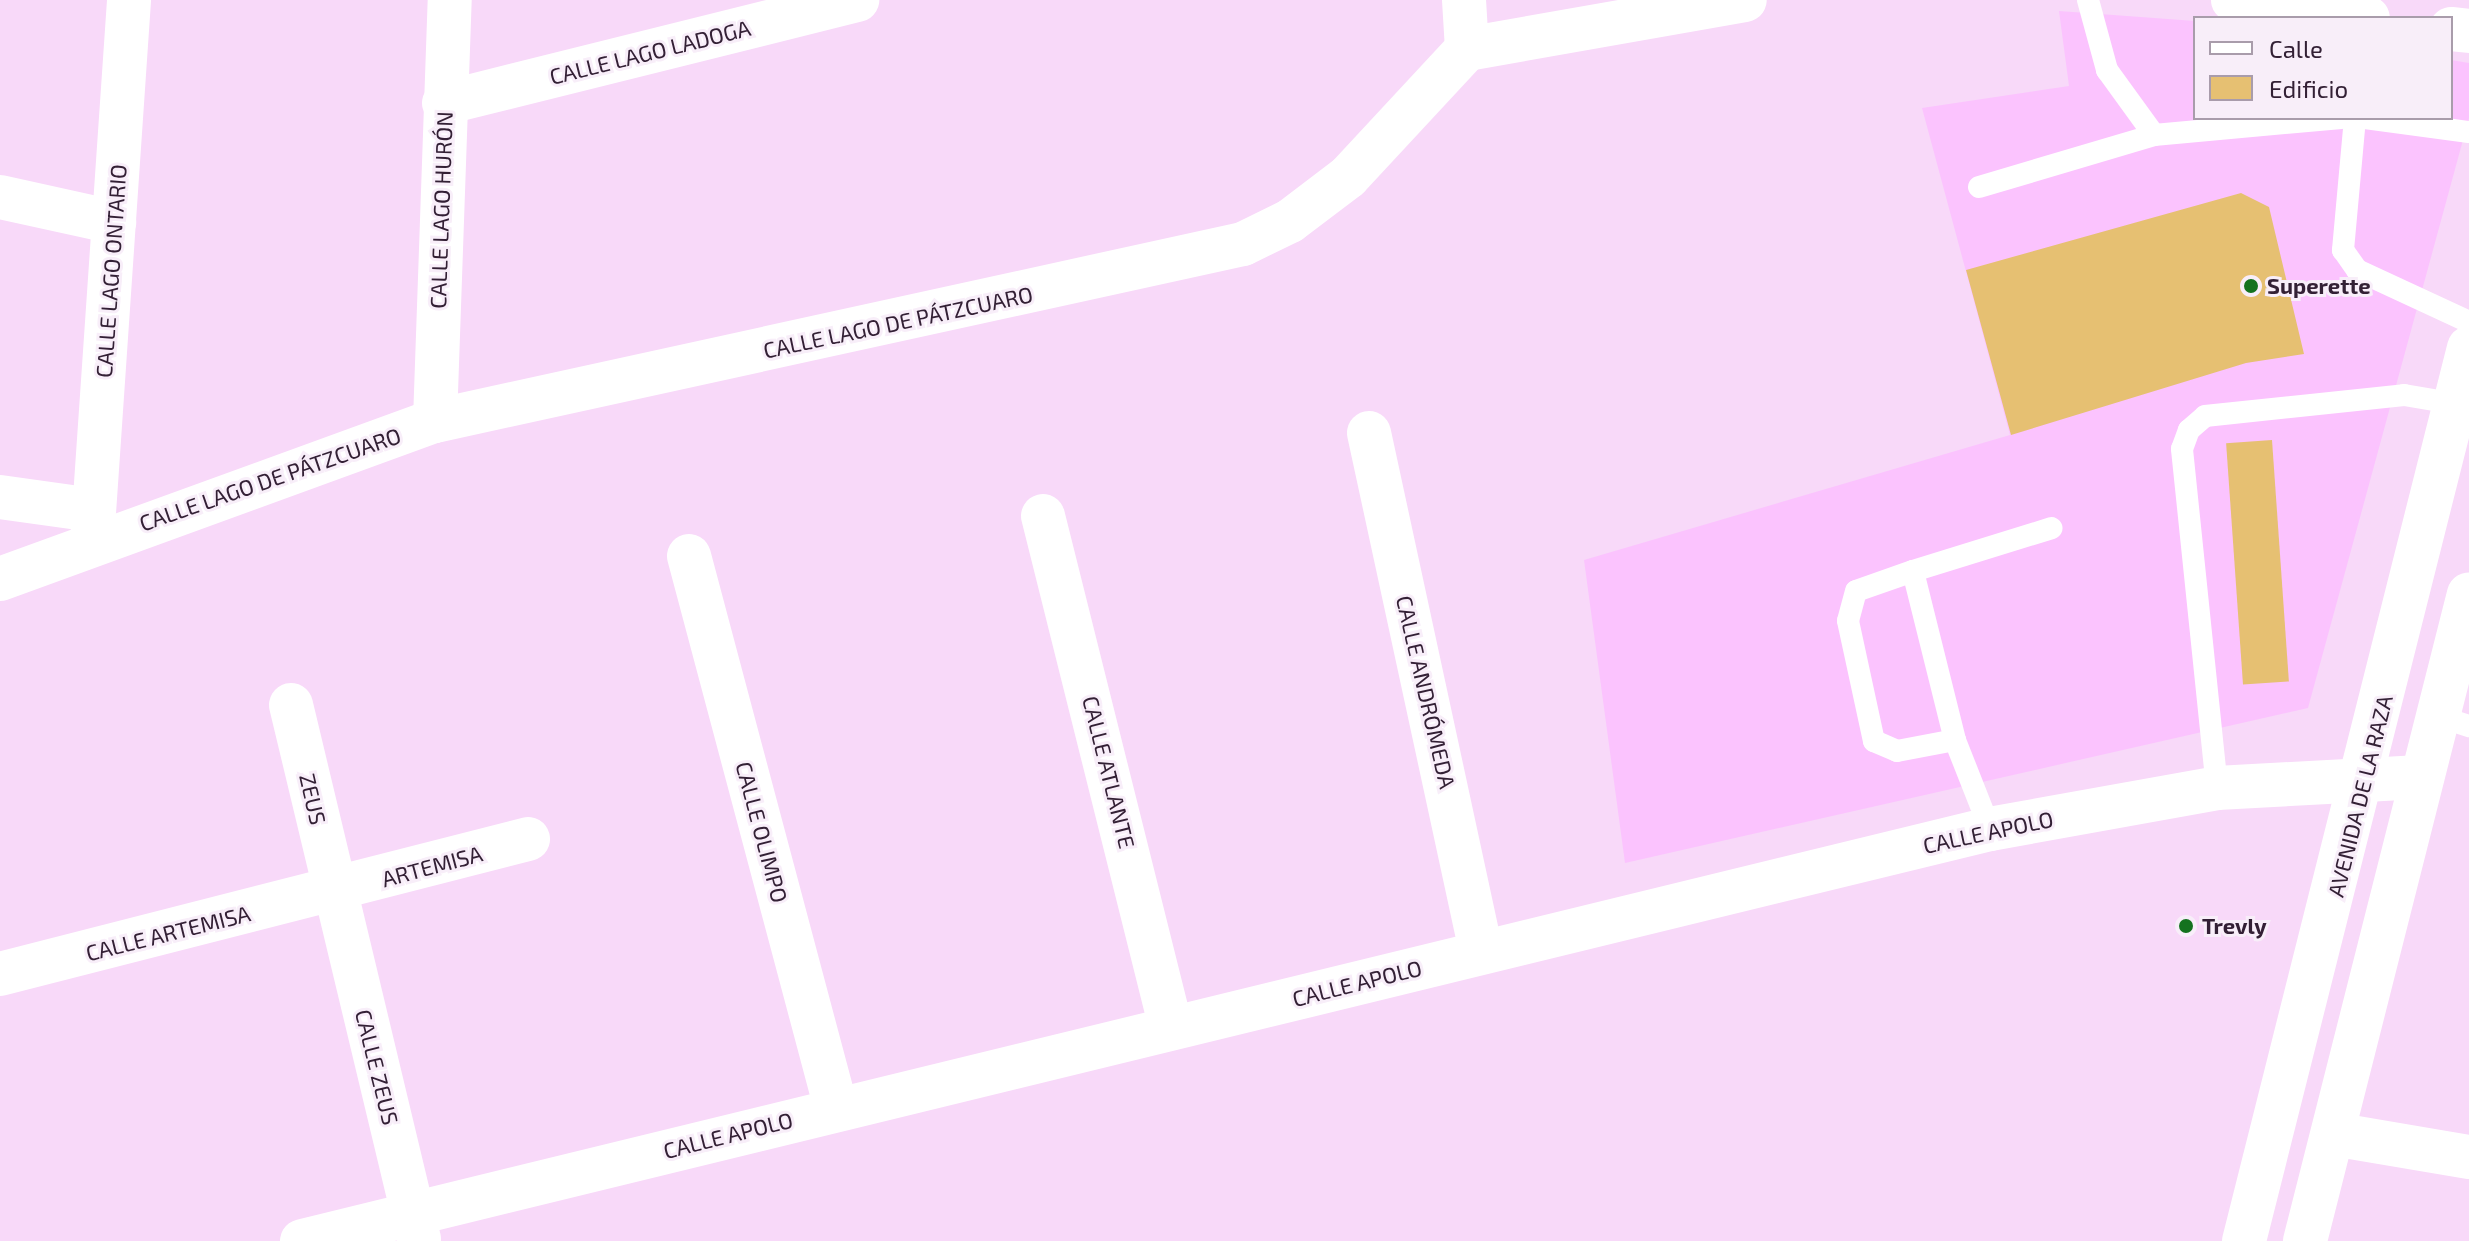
<!DOCTYPE html>
<html>
<head>
<meta charset="utf-8">
<style>
	body { margin:0 }
	#map { position:relative; width:2469px; height:1241px; overflow:hidden; background:#f8d9f9; font-family:"Exo 2",sans-serif }
	div>[style] { position:absolute }
	.built>* { inset:0; background:#fbc3fe }
	.building>* { inset:0; background:#e6c072; transform-origin:0 0 }
	.lane>* { height:22px; margin:-11px; padding:0 11px; transform-origin:11px; border-radius:11px; background:#fff }
	.street>* { height:44px; margin:-22px; padding:0 22px; transform-origin:22px; border-radius:22px; background:#fff }
	.secondary>* { height:44px; margin:-22px; padding:0 22px; transform-origin:22px; border-radius:22px; background:#fff }
	.dots>* { width:22px; height:22px; translate:-50% -50%; box-sizing:border-box; border:4px solid #f8eef9; border-radius:50% }
	span { translate:-50% -50%; white-space:nowrap; text-align:center; line-height:1.15; -webkit-text-stroke:6px #f8eef9; paint-order:stroke }
	.street-label { font-size:22px; color:#332035 }
	.poi-label { font-size:22px; color:#332035; font-weight:700 }
	.left { translate:0 -50%; text-align:left }
	.legend { position:absolute; left:2193px; top:16px; width:260px; height:104px; box-sizing:border-box; background:#f8eef9; border:2px solid #a99cab; margin:0; padding:10px 14px; list-style:none; font-size:24px; color:#332035 }
	.legend li { display:flex; align-items:center; gap:16px; height:40px }
	.legend b { width:40px; border:2px solid #a99cab }
</style>
</head>
<body>
<div id="map">
	<div class="built">
		<i style="clip-path:polygon(2059px 11px,2195px 21px,2195px 118px,2451px 118px,2451px 60px,2469px 63px,2469px 118px,2308px 708px,1625px 863px,1584px 560px,2010px 435px,1922px 108px,2069px 86px)"></i>
	</div>
	<div class="building">
		<i style="clip-path:polygon(2241px 193px,2269px 207px,2304px 354px,2246px 363px,2011px 435px,1966px 270px)"></i>
		<i style="left:2272px;top:440px;width:242px;height:46px;rotate:86deg"></i>
	</div>
	<div class="lane">
		<i style="left:2088px;top:0;width:73px;rotate:74.8deg"></i>
		<i style="left:2107px;top:70px;width:80px;rotate:54.1deg"></i>
		<i style="left:2154px;top:135px;width:188px;rotate:-5.2deg"></i>
		<i style="left:2355px;top:118px;width:133px;rotate:95.2deg"></i>
		<i style="left:2343px;top:250px;width:24px;rotate:55deg"></i>
		<i style="left:2357px;top:270px;width:123px;rotate:24.9deg"></i>
		<i style="left:2365px;top:118px;width:105px;rotate:7.7deg"></i>
		<i style="left:1979px;top:187px;width:183px;rotate:-16.5deg"></i>
		<i style="left:1913px;top:571px;width:60px;rotate:160.7deg"></i>
		<i style="left:1856px;top:591px;width:31px;rotate:105deg"></i>
		<i style="left:1848px;top:621px;width:123px;rotate:77.8deg"></i>
		<i style="left:1874px;top:741px;width:25px;rotate:23deg"></i>
		<i style="left:1897px;top:751px;width:59px;rotate:-10.7deg"></i>
		<i style="left:2438px;top:716px;width:33px;rotate:18deg"></i>
		<i style="left:2217px;top:788px;width:341px;rotate:-95.9deg"></i>
		<i style="left:2182px;top:449px;width:20px;rotate:-70deg"></i>
		<i style="left:2189px;top:430px;width:21px;rotate:-41deg"></i>
		<i style="left:2205px;top:416px;width:200px;rotate:-6deg"></i>
		<i style="left:2404px;top:395px;width:54px;rotate:9.6deg"></i>
		<i style="left:1990px;top:829px;width:96px;rotate:-111.5deg"></i>
		<i style="left:1955px;top:740px;width:174px;rotate:-104deg"></i>
		<i style="left:1913px;top:571px;width:145px;rotate:-17.2deg"></i>
	</div>
	<div class="street">
		<i style="left:1464px;top:0;width:49px;rotate:86.5deg"></i>
		<i style="left:2233px;top:0;width:136px;rotate:7.6deg"></i>
		<i style="left:2451px;top:29px;width:18px;rotate:6deg"></i>
		<i style="left:444px;top:103px;width:426px;rotate:-14deg"></i>
		<i style="left:0;top:197px;width:117px;rotate:12.4deg"></i>
		<i style="left:435px;top:421px;width:421px;rotate:-88deg"></i>
		<i style="left:1369px;top:433px;width:530px;rotate:77.8deg"></i>
		<i style="left:0;top:497px;width:94px;rotate:8deg"></i>
		<i style="left:1043px;top:516px;width:528px;rotate:75.96deg"></i>
		<i style="left:92px;top:542px;width:543px;rotate:-86.09deg"></i>
		<i style="left:689px;top:556px;width:571px;rotate:75.09deg"></i>
		<i style="left:0;top:579px;width:463px;rotate:-20deg"></i>
		<i style="left:435px;top:421px;width:827px;rotate:-12.36deg"></i>
		<i style="left:1243px;top:244px;width:52px;rotate:-26.1deg"></i>
		<i style="left:1290px;top:221px;width:73px;rotate:-37.2deg"></i>
		<i style="left:1348px;top:177px;width:175px;rotate:-47.1deg"></i>
		<i style="left:1467px;top:49px;width:282px;rotate:-10deg"></i>
		<i style="left:291px;top:705px;width:549px;rotate:76.52deg"></i>
		<i style="left:0;top:974px;width:545px;rotate:-14.34deg"></i>
		<i style="left:2333px;top:1134px;width:138px;rotate:9.6deg"></i>
		<i style="left:302px;top:1241px;width:1738px;rotate:-13.72deg"></i>
		<i style="left:1990px;top:829px;width:231px;rotate:-10.2deg"></i>
		<i style="left:2217px;top:788px;width:204px;rotate:-3.1deg"></i>
	</div>
	<div class="secondary">
		<i style="left:2244px;top:1241px;width:921px;rotate:-75.86deg"></i>
		<i style="left:2305px;top:1241px;width:667px;rotate:-75.78deg"></i>
	</div>
	<div class="dots">
		<i style="left:2251px;top:286px;background:#14721f"></i>
		<i style="left:2186px;top:926px;background:#14721f"></i>
	</div>
	<div class="street-label">
		<span style="left:650px;top:52px;rotate:-14deg">CALLE LAGO LADOGA</span>
		<span style="left:441px;top:210px;rotate:-88deg">CALLE LAGO HURÓN</span>
		<span style="left:111px;top:271px;rotate:-86deg">CALLE LAGO ONTARIO</span>
		<span style="left:898px;top:322px;rotate:-12deg">CALLE LAGO DE PÁTZCUARO</span>
		<span style="left:270px;top:479px;rotate:-19deg">CALLE LAGO DE PÁTZCUARO</span>
		<span style="left:1426px;top:692px;rotate:77deg">CALLE ANDRÓMEDA</span>
		<span style="left:1109px;top:772px;rotate:76deg">CALLE ATLANTE</span>
		<span style="left:2360px;top:796px;rotate:-76deg">AVENIDA DE LA RAZA</span>
		<span style="left:313px;top:799px;rotate:77deg">ZEUS</span>
		<span style="left:762px;top:832px;rotate:75deg">CALLE OLIMPO</span>
		<span style="left:1988px;top:832px;rotate:-12deg">CALLE APOLO</span>
		<span style="left:432px;top:866px;rotate:-15deg">ARTEMISA</span>
		<span style="left:168px;top:933px;rotate:-14deg">CALLE ARTEMISA</span>
		<span style="left:1357px;top:983px;rotate:-14deg">CALLE APOLO</span>
		<span style="left:377px;top:1067px;rotate:76deg">CALLE ZEUS</span>
		<span style="left:728px;top:1135px;rotate:-14deg">CALLE APOLO</span>
	</div>
	<div class="poi-label">
		<span class="left" style="left:2267px;top:286px">Superette</span>
		<span class="left" style="left:2202px;top:926px">Trevly</span>
	</div>
	<ul class="legend">
	<li><b style="height:10px;background:#fff"></b>Calle</li>
	<li><b style="height:22px;background:#e6c072"></b>Edificio</li>
	</ul>
</div>
</body>
</html>
